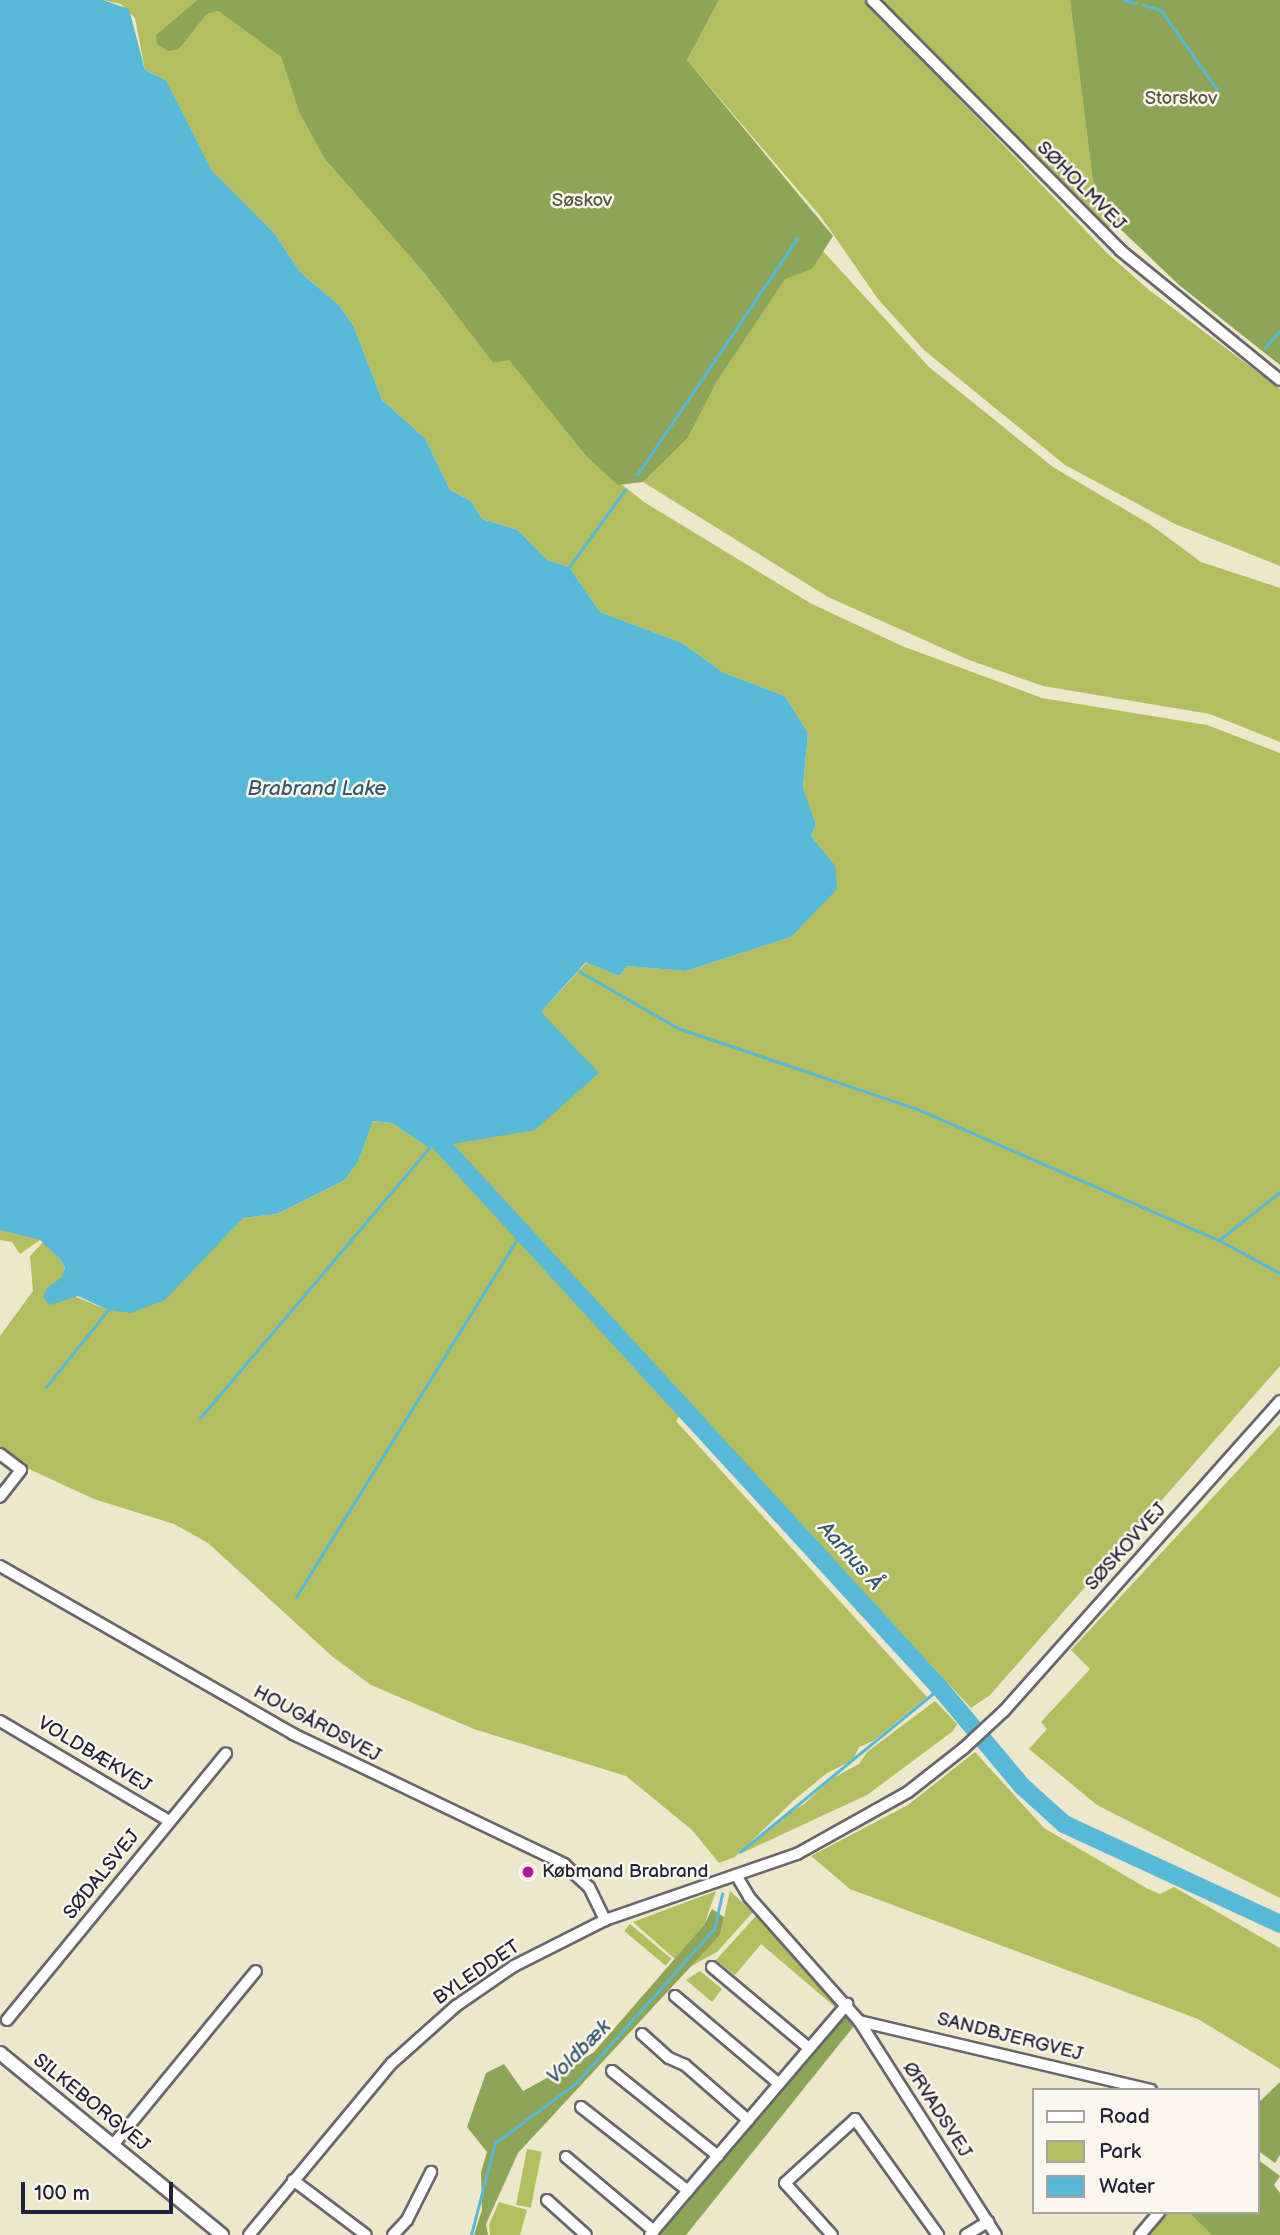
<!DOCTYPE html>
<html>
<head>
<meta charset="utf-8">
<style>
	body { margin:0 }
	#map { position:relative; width:1280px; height:2235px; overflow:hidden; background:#ede7cb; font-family:"Balsamiq Sans",sans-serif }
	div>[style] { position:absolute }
	.green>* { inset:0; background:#b2be60; transform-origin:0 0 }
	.forest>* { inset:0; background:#8da556 }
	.water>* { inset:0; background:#58b9d7 }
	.stream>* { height:2.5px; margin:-1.25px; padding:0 1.25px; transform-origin:1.25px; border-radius:1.25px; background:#58b9d7 }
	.river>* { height:18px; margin:-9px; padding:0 9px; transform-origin:9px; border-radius:9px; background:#58b9d7 }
	.roads { filter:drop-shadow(2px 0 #69676d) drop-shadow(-2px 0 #69676d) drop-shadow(0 2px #69676d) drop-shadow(0 -2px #69676d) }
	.minor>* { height:10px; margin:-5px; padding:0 5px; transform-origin:5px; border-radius:5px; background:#fff }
	.major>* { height:12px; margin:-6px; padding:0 6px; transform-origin:6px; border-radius:6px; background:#fff }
	.dots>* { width:19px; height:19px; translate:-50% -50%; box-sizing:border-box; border:4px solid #fbf7ec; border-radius:50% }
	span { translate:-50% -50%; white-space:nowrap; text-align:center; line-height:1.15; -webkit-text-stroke:5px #fbf7ec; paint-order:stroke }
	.park-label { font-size:19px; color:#545948 }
	.street-label { font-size:19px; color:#22223b }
	.poi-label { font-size:19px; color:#22223b }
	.left { translate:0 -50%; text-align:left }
	.water-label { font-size:21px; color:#355772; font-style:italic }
	.legend { position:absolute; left:1032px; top:2088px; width:228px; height:126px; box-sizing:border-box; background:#fbf7ec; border:2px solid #a4a2a5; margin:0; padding:9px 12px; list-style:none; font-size:21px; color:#22223b }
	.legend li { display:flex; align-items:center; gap:14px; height:35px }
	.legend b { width:35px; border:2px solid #a4a2a5 }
	.scale { position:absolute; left:21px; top:2182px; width:152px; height:32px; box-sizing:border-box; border:4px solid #22223b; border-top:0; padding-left:9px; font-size:21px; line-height:24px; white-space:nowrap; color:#22223b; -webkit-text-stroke:5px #fbf7ec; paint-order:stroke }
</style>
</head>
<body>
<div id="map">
	<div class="green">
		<i style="clip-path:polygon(103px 0,197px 0,156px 35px,179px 49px,207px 14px,218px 11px,281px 57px,299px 112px,324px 158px,425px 274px,493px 363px,509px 359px,586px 456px,644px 502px,810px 603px,902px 646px,1042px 698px,1207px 725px,1280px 753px,1280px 1366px,990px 1695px,971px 1708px,689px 1404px,676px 1421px,927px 1697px,873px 1741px,859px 1747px,853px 1760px,827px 1773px,794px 1800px,735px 1857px,719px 1863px,692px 1830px,626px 1776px,474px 1729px,371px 1685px,333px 1657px,208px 1543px,174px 1524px,94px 1499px,29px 1469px,0 1449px,0 1336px,33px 1291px,30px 1256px,43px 1242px,60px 1259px,65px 1268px,62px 1278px,76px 1297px,108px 1310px,243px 1218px,277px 1214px,345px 1180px,358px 1162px,373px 1121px,392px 1123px,429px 1148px,441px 1144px,541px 1012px,587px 962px,619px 976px,627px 966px,686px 971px,791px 937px,835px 865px,811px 836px,816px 824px,803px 789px,808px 733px,785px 696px,724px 673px,682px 643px,600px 612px,569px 567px,547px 560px,518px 530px,482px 519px,471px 501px,450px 490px,425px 438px,382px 400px,354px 327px,339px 305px,300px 272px,275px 234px,212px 172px,166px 80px,145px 70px,135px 18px,121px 4px)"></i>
		<i style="clip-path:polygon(719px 0,864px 0,1108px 254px,1149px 290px,1280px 389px,1280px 566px,1175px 524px,1065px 465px,924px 350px,878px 299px,821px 217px,687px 60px)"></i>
		<i style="clip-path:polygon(881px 0,1070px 0,1093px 182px,1113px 222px,1108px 229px)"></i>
		<i style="clip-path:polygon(822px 250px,929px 367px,1053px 467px,1151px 525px,1201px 562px,1280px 588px,1280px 742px,1210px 714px,1043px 686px,969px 660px,828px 597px,643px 482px,688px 438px,717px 381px,785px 278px,812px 269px)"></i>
		<i style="clip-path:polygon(0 1230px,40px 1240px,20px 1254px,12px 1242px,0 1240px)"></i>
		<i style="clip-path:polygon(1280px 1425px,1280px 1898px,1097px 1805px,1029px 1749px,1047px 1729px,1041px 1722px,1090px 1669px,1071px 1650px)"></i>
		<i style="clip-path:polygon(935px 1701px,957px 1724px,953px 1731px,867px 1795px,742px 1853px,786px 1814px,803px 1805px,831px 1779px,859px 1764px,867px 1752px)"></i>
		<i style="clip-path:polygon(975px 1752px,1044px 1828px,1148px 1889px,1160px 1894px,1174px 1887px,1280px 1948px,1280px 2069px,1198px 2019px,850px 1889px,811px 1856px,908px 1805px)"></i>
		<i style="clip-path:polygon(716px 1891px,704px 1925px,675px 1959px,633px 1922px)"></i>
		<i style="clip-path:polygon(730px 1891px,753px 1912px,717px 1952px,686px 1969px,720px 1935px)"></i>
		<i style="clip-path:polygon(756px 1916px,837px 2004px,835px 2007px,761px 1944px,735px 1975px,716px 1960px)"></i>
		<i style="left:630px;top:1924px;width:54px;height:9px;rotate:40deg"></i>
		<i style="clip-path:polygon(700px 1971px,722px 1989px,712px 2002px,686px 1980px)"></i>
		<i style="left:527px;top:2149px;width:15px;height:57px;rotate:11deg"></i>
		<i style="clip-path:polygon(499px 2202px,527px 2210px,520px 2235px,490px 2235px,489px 2225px)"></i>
		<i style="clip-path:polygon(1166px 2212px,1188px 2212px,1212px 2235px,1149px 2235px)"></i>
	</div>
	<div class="forest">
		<i style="clip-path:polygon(197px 0,719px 0,687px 60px,833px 236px,812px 269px,785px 279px,717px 381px,688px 438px,643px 482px,618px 485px,586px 456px,509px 360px,493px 363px,425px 274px,324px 158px,299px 112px,281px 57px,218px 11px,207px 14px,179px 49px,168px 51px,157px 44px,156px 35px)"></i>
		<i style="clip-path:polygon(1070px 0,1280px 0,1280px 365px,1179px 285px,1113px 222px,1093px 182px)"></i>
		<i style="clip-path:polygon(712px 1909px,724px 1917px,720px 1935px,518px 2153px,486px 2224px,488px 2235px,474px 2235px,482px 2210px,481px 2172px,487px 2152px,467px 2127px,486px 2073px,504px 2064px,523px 2091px,593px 2053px,704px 1925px)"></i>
		<i style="clip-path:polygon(845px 2016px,854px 2026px,686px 2235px,659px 2235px)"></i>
		<i style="clip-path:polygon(1280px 2082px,1280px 2155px,1275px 2163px,1257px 2150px,1257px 2104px)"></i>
		<i style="clip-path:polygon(1257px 2159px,1280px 2176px,1274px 2185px,1280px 2193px,1280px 2235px,1212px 2235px,1188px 2212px,1257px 2212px)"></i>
	</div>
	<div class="water">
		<i style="clip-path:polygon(0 0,103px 0,129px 9px,145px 70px,166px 80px,212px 171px,275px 234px,300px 272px,339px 305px,354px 327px,382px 400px,425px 438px,450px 490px,471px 501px,482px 519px,518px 530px,547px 560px,569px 567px,600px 612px,682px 643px,724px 673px,785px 696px,808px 733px,803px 788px,816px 824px,811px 836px,835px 865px,837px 889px,791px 937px,686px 971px,627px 966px,619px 976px,586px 962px,541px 1012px,599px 1073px,535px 1130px,429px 1148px,392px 1123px,373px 1121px,358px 1162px,345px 1180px,277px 1214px,243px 1218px,165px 1300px,131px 1313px,108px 1310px,78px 1296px,50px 1305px,43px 1298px,46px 1289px,62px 1277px,65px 1268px,60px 1259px,40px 1240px,0 1230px)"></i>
	</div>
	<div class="stream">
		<i style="left:1124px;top:0;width:12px;rotate:14deg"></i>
		<i style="left:1144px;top:5px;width:18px;rotate:16deg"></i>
		<i style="left:1161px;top:10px;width:97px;rotate:54.7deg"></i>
		<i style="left:1265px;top:348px;width:23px;rotate:-50deg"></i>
		<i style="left:637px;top:475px;width:285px;rotate:-55.9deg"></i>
		<i style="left:569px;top:567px;width:95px;rotate:-54deg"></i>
		<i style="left:579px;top:971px;width:114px;rotate:29.9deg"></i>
		<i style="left:678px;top:1028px;width:250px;rotate:18.7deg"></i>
		<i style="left:915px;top:1108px;width:331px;rotate:23.5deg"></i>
		<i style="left:1219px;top:1240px;width:78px;rotate:-38.2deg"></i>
		<i style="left:1219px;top:1240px;width:69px;rotate:28.4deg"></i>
		<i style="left:46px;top:1387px;width:99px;rotate:-51.2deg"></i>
		<i style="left:200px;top:1418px;width:354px;rotate:-49.7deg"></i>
		<i style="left:296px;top:1597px;width:426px;rotate:-58.3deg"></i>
		<i style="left:740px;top:1852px;width:259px;rotate:-39.4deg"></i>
		<i style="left:471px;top:2235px;width:95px;rotate:-75.4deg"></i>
		<i style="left:495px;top:2143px;width:102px;rotate:-36.6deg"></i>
		<i style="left:577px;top:2082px;width:205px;rotate:-48.2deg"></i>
		<i style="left:714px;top:1929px;width:36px;rotate:-77deg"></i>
	</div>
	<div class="river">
		<i style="left:441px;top:1144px;width:738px;rotate:47.47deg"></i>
		<i style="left:940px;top:1688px;width:128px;rotate:50.1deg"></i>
		<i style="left:1022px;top:1786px;width:57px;rotate:42.1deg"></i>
		<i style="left:1064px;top:1824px;width:238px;rotate:24.8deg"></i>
	</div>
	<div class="roads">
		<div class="minor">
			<i style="left:872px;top:0;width:352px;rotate:45.2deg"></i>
			<i style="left:1120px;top:250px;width:206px;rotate:39.1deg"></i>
			<i style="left:0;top:1454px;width:26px;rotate:37deg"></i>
			<i style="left:21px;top:1470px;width:34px;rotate:128deg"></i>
			<i style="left:0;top:1566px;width:338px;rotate:29.8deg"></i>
			<i style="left:293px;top:1734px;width:301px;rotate:25.6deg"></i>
			<i style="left:564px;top:1864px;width:34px;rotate:43deg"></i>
			<i style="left:589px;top:1887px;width:37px;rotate:64deg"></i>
			<i style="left:0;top:1721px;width:196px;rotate:30.6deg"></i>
			<i style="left:736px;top:1875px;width:26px;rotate:59deg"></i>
			<i style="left:749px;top:1897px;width:166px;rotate:48.4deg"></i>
			<i style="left:859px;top:2021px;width:254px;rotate:57.4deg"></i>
			<i style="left:712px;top:1967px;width:126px;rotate:39.9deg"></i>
			<i style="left:675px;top:1996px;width:136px;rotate:40.2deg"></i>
			<i style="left:7px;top:2020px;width:345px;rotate:-50.6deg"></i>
			<i style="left:859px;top:2021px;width:300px;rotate:13.3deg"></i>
			<i style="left:642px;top:2034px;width:36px;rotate:42deg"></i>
			<i style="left:669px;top:2058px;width:17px;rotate:24deg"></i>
			<i style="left:685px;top:2065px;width:84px;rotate:41.1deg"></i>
			<i style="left:612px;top:2071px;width:136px;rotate:38.7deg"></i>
			<i style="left:581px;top:2107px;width:136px;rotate:38.1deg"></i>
			<i style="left:113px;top:2145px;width:225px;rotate:-50.6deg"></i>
			<i style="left:566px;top:2157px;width:115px;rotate:40.1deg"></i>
			<i style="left:293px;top:2180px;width:91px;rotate:37deg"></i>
			<i style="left:547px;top:2200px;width:52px;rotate:41.9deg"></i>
			<i style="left:249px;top:2235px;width:224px;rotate:-50.3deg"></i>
			<i style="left:392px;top:2063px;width:86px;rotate:-41.7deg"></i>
			<i style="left:456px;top:2006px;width:70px;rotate:-34.6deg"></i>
			<i style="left:514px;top:1966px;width:102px;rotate:-26.8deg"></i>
			<i style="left:605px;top:1920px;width:203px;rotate:-19deg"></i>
			<i style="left:797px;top:1854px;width:127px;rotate:-29.2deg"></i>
			<i style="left:908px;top:1792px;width:71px;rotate:-38.2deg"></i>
			<i style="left:964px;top:1748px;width:54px;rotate:-42.8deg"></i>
			<i style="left:1004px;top:1711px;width:415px;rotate:-48.3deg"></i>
			<i style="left:393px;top:2235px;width:21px;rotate:-47deg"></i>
			<i style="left:407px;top:2220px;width:54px;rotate:-63.4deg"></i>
			<i style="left:650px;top:2235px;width:304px;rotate:-49.5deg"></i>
			<i style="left:832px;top:2235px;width:70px;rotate:-132.1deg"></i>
			<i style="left:785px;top:2183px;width:95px;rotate:-42.4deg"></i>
			<i style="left:855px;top:2119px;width:143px;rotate:54.4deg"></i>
			<i style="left:966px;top:2235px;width:26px;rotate:-31deg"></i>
			<i style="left:1140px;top:2235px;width:30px;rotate:-50deg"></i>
		</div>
		<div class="major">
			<i style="left:0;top:2053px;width:287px;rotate:39.3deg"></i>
		</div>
	</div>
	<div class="dots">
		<i style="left:528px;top:1872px;background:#b5179e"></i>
	</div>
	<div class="park-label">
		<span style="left:1181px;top:99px">Storskov</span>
		<span style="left:582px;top:201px">Søskov</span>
	</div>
	<div class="street-label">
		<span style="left:1081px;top:186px;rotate:45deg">SØHOLMVEJ</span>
		<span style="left:1126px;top:1547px;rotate:-48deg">SØSKOVVEJ</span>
		<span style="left:317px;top:1724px;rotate:28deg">HOUGÅRDSVEJ</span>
		<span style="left:94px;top:1755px;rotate:31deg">VOLDBÆKVEJ</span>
		<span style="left:102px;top:1875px;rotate:-51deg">SØDALSVEJ</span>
		<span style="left:477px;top:1973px;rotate:-34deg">BYLEDDET</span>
		<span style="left:1010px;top:2037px;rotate:14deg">SANDBJERGVEJ</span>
		<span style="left:91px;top:2103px;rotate:39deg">SILKEBORGVEJ</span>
		<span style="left:937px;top:2110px;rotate:57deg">ØRVADSVEJ</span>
	</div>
	<div class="poi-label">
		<span class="left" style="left:542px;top:1872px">Købmand Brabrand</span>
	</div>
	<div class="water-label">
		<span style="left:317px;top:789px">Brabrand Lake</span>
		<span style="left:850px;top:1556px;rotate:48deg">Aarhus Å</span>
		<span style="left:579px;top:2052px;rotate:-45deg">Voldbæk</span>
	</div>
	<ul class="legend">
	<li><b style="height:9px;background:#fff"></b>Road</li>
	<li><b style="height:19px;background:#b2be60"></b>Park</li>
	<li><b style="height:19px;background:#58b9d7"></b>Water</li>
	</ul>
	<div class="scale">100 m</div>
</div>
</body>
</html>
